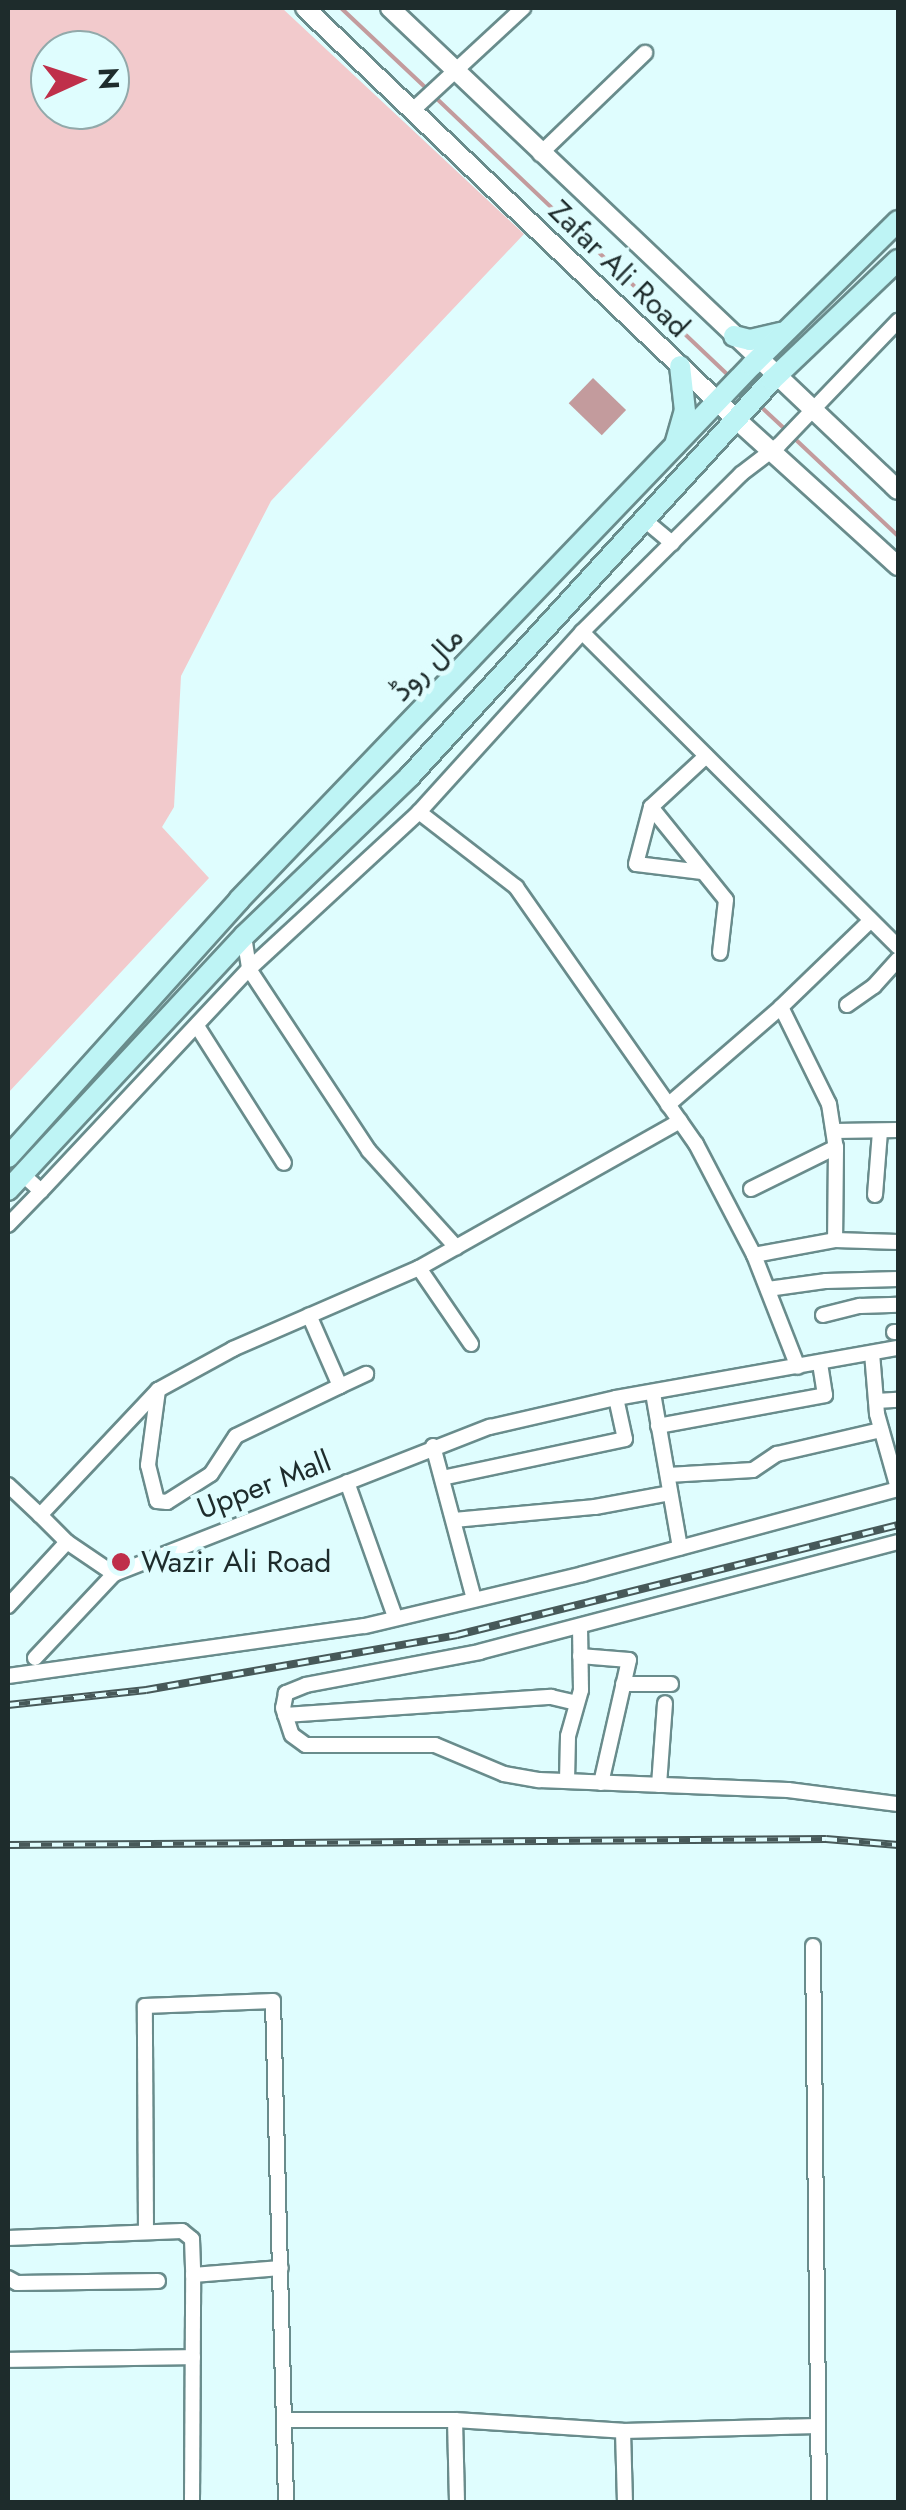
<!DOCTYPE html>
<html>
<head>
<meta charset="utf-8">
<style>
	body { margin:0 }
	#map { position:relative; width:906px; height:2510px; overflow:hidden; background:#dffdfe; font-family:Jost,Vazirmatn,sans-serif }
	div>[style] { position:absolute }
	.green>* { inset:0; background:#f2cacc }
	.water>* { inset:0; background:#c39b9d; transform-origin:0 0 }
	.stream>* { height:4px; margin:-2px; padding:0 2px; transform-origin:2px; border-radius:2px; background:#c39b9d }
	.roads { filter:drop-shadow(2px 0 #698c8c) drop-shadow(-2px 0 #698c8c) drop-shadow(0 2px #698c8c) drop-shadow(0 -2px #698c8c) }
	.minor>* { height:14px; margin:-7px; padding:0 7px; transform-origin:7px; border-radius:7px; background:#fff }
	.tertiary>* { height:18px; margin:-9px; padding:0 9px; transform-origin:9px; border-radius:9px; background:#fff }
	.secondary>* { height:20px; margin:-10px; padding:0 10px; transform-origin:10px; border-radius:10px; background:#bef4f5 }
	.rail>* { height:8px; margin-top:-4px; transform-origin:0; background:repeating-linear-gradient(90deg,#dffdfe 0 11px,#475959 0 22px); box-sizing:border-box; border-block:2px solid #475959 }
	.dots>* { width:28px; height:28px; translate:-50% -50%; box-sizing:border-box; border:5px solid #dffdfe; border-radius:50% }
	span { translate:-50% -50%; white-space:nowrap; text-align:center; line-height:1.15; -webkit-text-stroke:10px #dffdfe; paint-order:stroke }
	.street-label { font-size:30px; color:#1e2c2c }
	.poi-label { font-size:30px; color:#1e2c2c }
	.left { translate:0 -50%; text-align:left }
	.frame { position:absolute; inset:0; border:10px solid #1e2c2c; pointer-events:none }
	.north { position:absolute; left:30px; top:30px; width:100px; height:100px; box-sizing:border-box; background:#dffdfe; border:2px solid #92a9aa; border-radius:50%; rotate:87deg; font-size:28px; font-weight:700; line-height:40px; text-align:center; color:#1e2c2c }
	.north::after { content:''; display:block; margin:auto; width:35px; height:45px; background:#bf2f4a; clip-path:polygon(50% 0,100% 100%,50% 72%,0 100%) }
</style>
</head>
<body>
<div id="map">
	<div class="green">
		<i style="clip-path:polygon(evenodd,8px 8px,282px 8px,524px 234px,271px 501px,181px 676px,174px 807px,162px 827px,209px 878px,8px 1093px,8px 8px,50px 50px,110px 50px,110px 110px,50px 110px,50px 50px)"></i>
	</div>
	<div class="water">
		<i style="left:593px;top:378px;width:46px;height:35px;rotate:44deg"></i>
	</div>
	<div class="stream">
		<i style="left:341px;top:8px;width:120px;rotate:43.3deg"></i>
		<i style="left:435px;top:97px;width:405px;rotate:43.5deg"></i>
		<i style="left:757px;top:403px;width:41px;rotate:43deg"></i>
		<i style="left:794px;top:438px;width:143px;rotate:43.3deg"></i>
	</div>
	<div class="roads">
		<div class="minor">
			<i style="left:414px;top:109px;width:149px;rotate:-42.8deg"></i>
			<i style="left:540px;top:154px;width:146px;rotate:-43.9deg"></i>
			<i style="left:647px;top:522px;width:33px;rotate:40deg"></i>
			<i style="left:582px;top:632px;width:446px;rotate:44.9deg"></i>
			<i style="left:651px;top:807px;width:119px;rotate:51.1deg"></i>
			<i style="left:726px;top:900px;width:53px;rotate:96.5deg"></i>
			<i style="left:419px;top:812px;width:123px;rotate:37.7deg"></i>
			<i style="left:516px;top:887px;width:314px;rotate:55deg"></i>
			<i style="left:696px;top:1144px;width:125px;rotate:62.4deg"></i>
			<i style="left:754px;top:1255px;width:120px;rotate:68.6deg"></i>
			<i style="left:702px;top:872px;width:66px;rotate:-173.1deg"></i>
			<i style="left:636px;top:864px;width:59px;rotate:-75.3deg"></i>
			<i style="left:651px;top:807px;width:75px;rotate:-42.8deg"></i>
			<i style="left:244px;top:936px;width:33px;rotate:81deg"></i>
			<i style="left:249px;top:969px;width:218px;rotate:56.6deg"></i>
			<i style="left:369px;top:1151px;width:130px;rotate:47.8deg"></i>
			<i style="left:847px;top:1005px;width:33px;rotate:-35deg"></i>
			<i style="left:874px;top:986px;width:36px;rotate:-48deg"></i>
			<i style="left:781px;top:1007px;width:108px;rotate:63.7deg"></i>
			<i style="left:829px;top:1104px;width:46px;rotate:81.2deg"></i>
			<i style="left:836px;top:1149px;width:91px;rotate:90.6deg"></i>
			<i style="left:197px;top:1026px;width:162px;rotate:57.6deg"></i>
			<i style="left:668px;top:1105px;width:150px;rotate:-40.9deg"></i>
			<i style="left:781px;top:1007px;width:124px;rotate:-44deg"></i>
			<i style="left:680px;top:1121px;width:300px;rotate:150.6deg"></i>
			<i style="left:419px;top:1268px;width:203px;rotate:156.5deg"></i>
			<i style="left:233px;top:1349px;width:85px;rotate:151.3deg"></i>
			<i style="left:158px;top:1390px;width:172px;rotate:133.3deg"></i>
			<i style="left:40px;top:1515px;width:38px;rotate:45deg"></i>
			<i style="left:67px;top:1542px;width:57px;rotate:34.2deg"></i>
			<i style="left:114px;top:1574px;width:404px;rotate:-21.4deg"></i>
			<i style="left:490px;top:1427px;width:129px;rotate:-13deg"></i>
			<i style="left:616px;top:1398px;width:286px;rotate:-10.1deg"></i>
			<i style="left:834px;top:1131px;width:64px;rotate:-0.9deg"></i>
			<i style="left:751px;top:1189px;width:95px;rotate:-26.3deg"></i>
			<i style="left:41px;top:1191px;width:304px;rotate:-46.9deg"></i>
			<i style="left:249px;top:969px;width:231px;rotate:-42.7deg"></i>
			<i style="left:419px;top:812px;width:243px;rotate:-47.8deg"></i>
			<i style="left:582px;top:632px;width:224px;rotate:-44.8deg"></i>
			<i style="left:741px;top:474px;width:48px;rotate:-37.3deg"></i>
			<i style="left:779px;top:445px;width:172px;rotate:-46.2deg"></i>
			<i style="left:875px;top:1195px;width:63px;rotate:-85.5deg"></i>
			<i style="left:8px;top:1225px;width:47px;rotate:-45.9deg"></i>
			<i style="left:41px;top:1191px;width:25px;rotate:-138deg"></i>
			<i style="left:754px;top:1255px;width:82px;rotate:-10.5deg"></i>
			<i style="left:835px;top:1240px;width:63px;rotate:1.8deg"></i>
			<i style="left:419px;top:1268px;width:92px;rotate:55.6deg"></i>
			<i style="left:768px;top:1289px;width:59px;rotate:-7.9deg"></i>
			<i style="left:826px;top:1281px;width:72px;rotate:-1.6deg"></i>
			<i style="left:823px;top:1315px;width:38px;rotate:-14deg"></i>
			<i style="left:860px;top:1306px;width:38px;rotate:-2deg"></i>
			<i style="left:894px;top:1332px;width:4px"></i>
			<i style="left:872px;top:1353px;width:61px;rotate:85.3deg"></i>
			<i style="left:877px;top:1414px;width:77px;rotate:74.2deg"></i>
			<i style="left:340px;top:1386px;width:29px;rotate:-25deg"></i>
			<i style="left:158px;top:1390px;width:76px;rotate:97.6deg"></i>
			<i style="left:148px;top:1465px;width:37px;rotate:76deg"></i>
			<i style="left:157px;top:1501px;width:10px;rotate:6deg"></i>
			<i style="left:167px;top:1502px;width:52px;rotate:-32.5deg"></i>
			<i style="left:211px;top:1474px;width:45px;rotate:-56.7deg"></i>
			<i style="left:236px;top:1436px;width:115px;rotate:-25.7deg"></i>
			<i style="left:340px;top:1386px;width:77px;rotate:-113.6deg"></i>
			<i style="left:653px;top:1393px;width:157px;rotate:80.1deg"></i>
			<i style="left:876px;top:1401px;width:22px;rotate:-3deg"></i>
			<i style="left:658px;top:1426px;width:170px;rotate:-10.5deg"></i>
			<i style="left:825px;top:1395px;width:30px;rotate:-99deg"></i>
			<i style="left:433px;top:1446px;width:158px;rotate:75deg"></i>
			<i style="left:668px;top:1475px;width:85px;rotate:-3.4deg"></i>
			<i style="left:753px;top:1470px;width:29px;rotate:-34deg"></i>
			<i style="left:777px;top:1454px;width:107px;rotate:-13deg"></i>
			<i style="left:442px;top:1478px;width:187px;rotate:-12deg"></i>
			<i style="left:625px;top:1439px;width:42px;rotate:-102.4deg"></i>
			<i style="left:347px;top:1482px;width:143px;rotate:70.4deg"></i>
			<i style="left:8px;top:1485px;width:44px;rotate:43.2deg"></i>
			<i style="left:454px;top:1520px;width:142px;rotate:-5.3deg"></i>
			<i style="left:595px;top:1507px;width:76px;rotate:-10.6deg"></i>
			<i style="left:898px;top:1542px;width:432px;rotate:165.3deg"></i>
			<i style="left:480px;top:1652px;width:177px;rotate:169.3deg"></i>
			<i style="left:306px;top:1685px;width:22px;rotate:158deg"></i>
			<i style="left:286px;top:1693px;width:15px;rotate:101deg"></i>
			<i style="left:283px;top:1708px;width:28px;rotate:72deg"></i>
			<i style="left:292px;top:1735px;width:17px;rotate:36deg"></i>
			<i style="left:306px;top:1745px;width:129px"></i>
			<i style="left:435px;top:1745px;width:75px;rotate:22.8deg"></i>
			<i style="left:504px;top:1774px;width:36px;rotate:10deg"></i>
			<i style="left:539px;top:1780px;width:249px;rotate:2.3deg"></i>
			<i style="left:788px;top:1790px;width:111px;rotate:7.3deg"></i>
			<i style="left:8px;top:1606px;width:87px;rotate:-47.3deg"></i>
			<i style="left:580px;top:1656px;width:49px;rotate:4.7deg"></i>
			<i style="left:629px;top:1660px;width:126px;rotate:102.8deg"></i>
			<i style="left:35px;top:1658px;width:115px;rotate:-46.8deg"></i>
			<i style="left:8px;top:1676px;width:360px;rotate:-8deg"></i>
			<i style="left:365px;top:1626px;width:224px;rotate:-13.4deg"></i>
			<i style="left:583px;top:1574px;width:326px;rotate:-15.1deg"></i>
			<i style="left:623px;top:1684px;width:48px"></i>
			<i style="left:285px;top:1715px;width:267px;rotate:-3.9deg"></i>
			<i style="left:551px;top:1697px;width:26px;rotate:13deg"></i>
			<i style="left:567px;top:1781px;width:45px;rotate:-88.7deg"></i>
			<i style="left:568px;top:1736px;width:48px;rotate:-74.2deg"></i>
			<i style="left:581px;top:1690px;width:63px;rotate:-90.9deg"></i>
			<i style="left:659px;top:1785px;width:82px;rotate:-85.8deg"></i>
			<i style="left:813px;top:1946px;width:556px;rotate:89.38deg"></i>
			<i style="left:146px;top:2231px;width:225px;rotate:-90.3deg"></i>
			<i style="left:145px;top:2006px;width:128px;rotate:-2.2deg"></i>
			<i style="left:273px;top:2001px;width:501px;rotate:88.51deg"></i>
			<i style="left:8px;top:2238px;width:174px;rotate:-2.3deg"></i>
			<i style="left:182px;top:2231px;width:13px;rotate:39deg"></i>
			<i style="left:192px;top:2239px;width:36px;rotate:88deg"></i>
			<i style="left:193px;top:2275px;width:88px;rotate:-4.5deg"></i>
			<i style="left:8px;top:2278px;width:10px;rotate:29deg"></i>
			<i style="left:17px;top:2283px;width:141px;rotate:-0.8deg"></i>
			<i style="left:8px;top:2360px;width:185px;rotate:-0.9deg"></i>
			<i style="left:285px;top:2420px;width:170px"></i>
			<i style="left:455px;top:2420px;width:168px;rotate:3.7deg"></i>
			<i style="left:623px;top:2431px;width:195px;rotate:-1.5deg"></i>
			<i style="left:455px;top:2420px;width:82px;rotate:88.6deg"></i>
			<i style="left:623px;top:2431px;width:71px;rotate:88.4deg"></i>
			<i style="left:192px;top:2502px;width:227px;rotate:-89.7deg"></i>
		</div>
		<div class="tertiary">
			<i style="left:305px;top:8px;width:598px;rotate:43.65deg"></i>
			<i style="left:738px;top:421px;width:216px;rotate:42.2deg"></i>
			<i style="left:390px;top:8px;width:700px;rotate:43.5deg"></i>
		</div>
		<div class="secondary">
			<i style="left:734px;top:336px;width:16px;rotate:14deg"></i>
			<i style="left:750px;top:340px;width:32px;rotate:-13deg"></i>
			<i style="left:675px;top:445px;width:35px;rotate:-74deg"></i>
			<i style="left:685px;top:411px;width:45px;rotate:-96.3deg"></i>
			<i style="left:8px;top:1157px;width:346px;rotate:-48deg"></i>
			<i style="left:239px;top:900px;width:741px;rotate:-46.2deg"></i>
			<i style="left:752px;top:365px;width:205px;rotate:-44.6deg"></i>
			<i style="left:8px;top:1190px;width:347px;rotate:-47.1deg"></i>
			<i style="left:244px;top:936px;width:231px;rotate:-43.9deg"></i>
			<i style="left:410px;top:776px;width:537px;rotate:-47.57deg"></i>
			<i style="left:772px;top:380px;width:174px;rotate:-43.6deg"></i>
		</div>
	</div>
	<div class="rail">
		<i style="left:8px;top:1705px;width:139px;rotate:-6.2deg"></i>
		<i style="left:146px;top:1690px;width:316px;rotate:-10deg"></i>
		<i style="left:457px;top:1635px;width:455px;rotate:-14deg"></i>
		<i style="left:8px;top:1845px;width:818px;rotate:-0.42deg"></i>
		<i style="left:826px;top:1839px;width:72px;rotate:4.8deg"></i>
	</div>
	<div class="dots">
		<i style="left:121px;top:1562px;background:#bf2f4a"></i>
	</div>
	<div class="street-label">
		<span style="left:619px;top:269px;rotate:44deg">Zafar Ali Road</span>
		<span style="left:427px;top:664px;rotate:-46deg">مال روڈ</span>
		<span style="left:264px;top:1485px;rotate:-21deg">Upper Mall</span>
	</div>
	<div class="poi-label">
		<span class="left" style="left:141px;top:1562px">Wazir Ali Road</span>
	</div>
	<div class="frame"></div>
	<div class="north">N</div>
</div>
</body>
</html>
